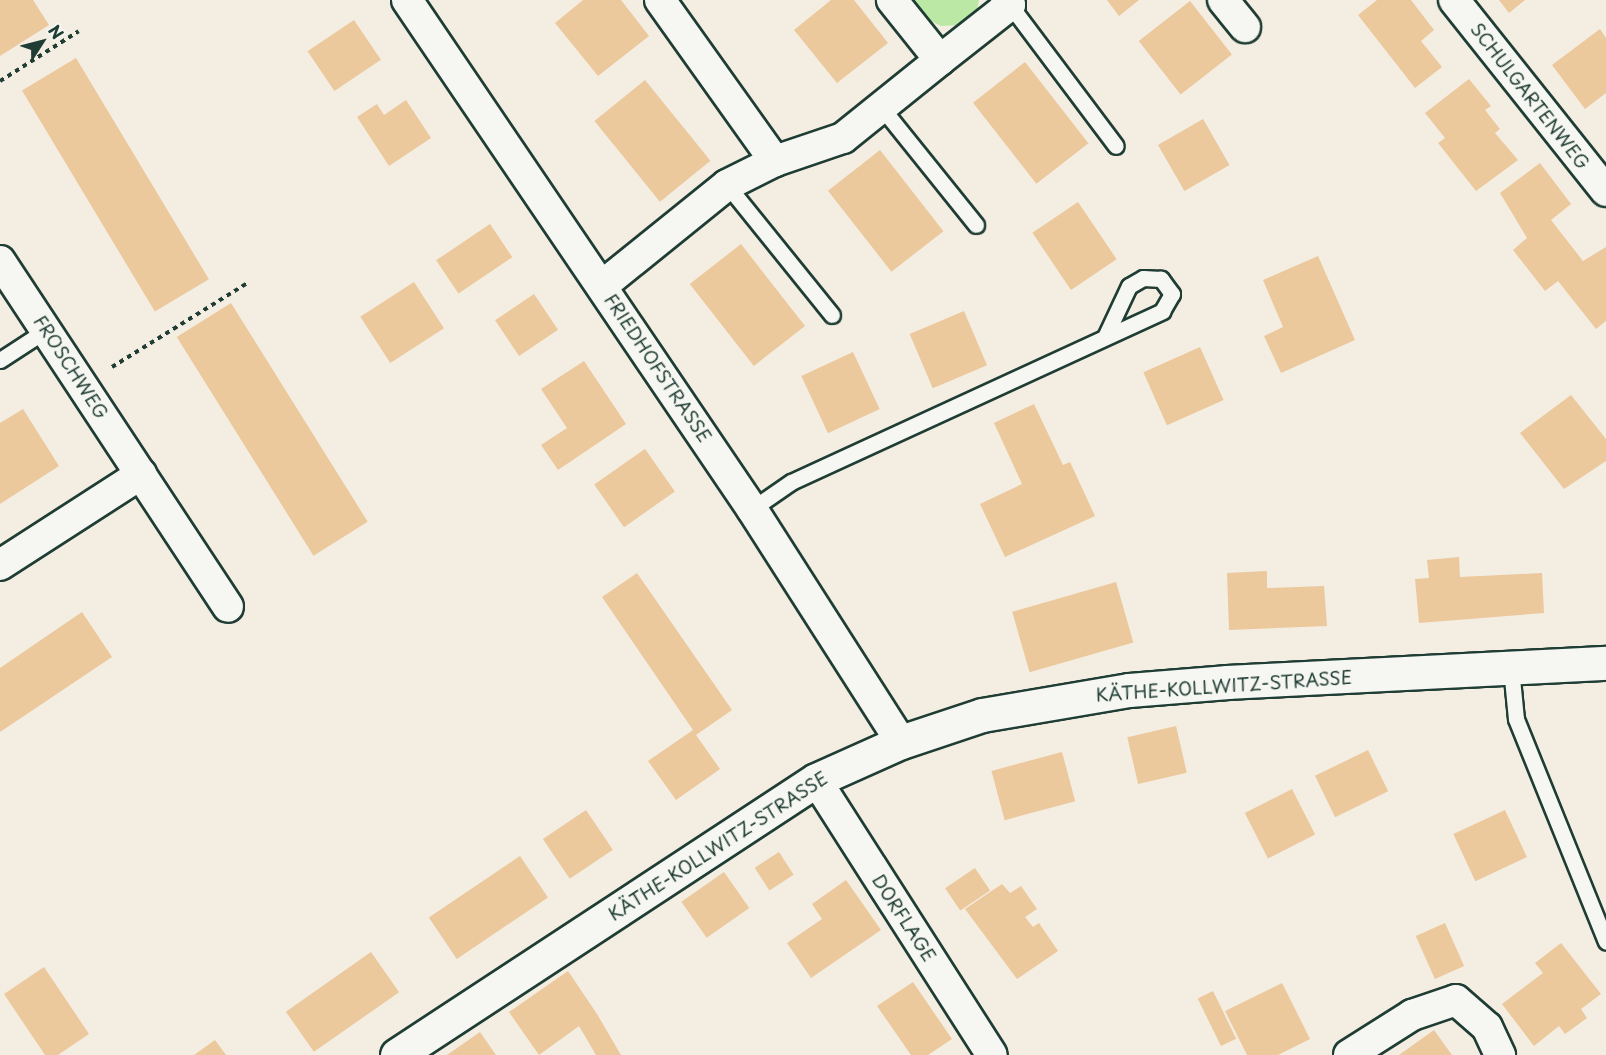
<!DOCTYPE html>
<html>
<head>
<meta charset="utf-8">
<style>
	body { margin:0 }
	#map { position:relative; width:1606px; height:1055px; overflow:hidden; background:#f4ede1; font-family:"Playpen Sans",sans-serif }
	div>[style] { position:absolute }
	.green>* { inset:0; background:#bbe8a5 }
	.building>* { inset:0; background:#ecc89d; transform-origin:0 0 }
	.path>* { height:4px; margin-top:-2px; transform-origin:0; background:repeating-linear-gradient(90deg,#1f3d34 0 4.5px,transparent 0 9px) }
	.roads { filter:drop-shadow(2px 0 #1f3d34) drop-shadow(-2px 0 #1f3d34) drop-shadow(0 2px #1f3d34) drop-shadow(0 -2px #1f3d34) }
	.lane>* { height:15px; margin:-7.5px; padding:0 7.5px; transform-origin:7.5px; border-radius:7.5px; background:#f6f6f2 }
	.street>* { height:30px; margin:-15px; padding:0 15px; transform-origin:15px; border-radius:15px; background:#f6f6f2 }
	.secondary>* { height:33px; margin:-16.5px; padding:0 16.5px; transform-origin:16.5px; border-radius:16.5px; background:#f6f6f2 }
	span { translate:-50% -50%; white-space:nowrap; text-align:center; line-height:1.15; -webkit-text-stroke:6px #f6f6f2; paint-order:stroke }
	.street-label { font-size:18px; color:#1f3d34 }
	.north { position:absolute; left:12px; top:12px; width:60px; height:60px; -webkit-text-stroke:4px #f6f6f2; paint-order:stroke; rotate:54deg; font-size:16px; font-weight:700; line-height:24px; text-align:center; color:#1f3d34 }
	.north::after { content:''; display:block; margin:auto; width:21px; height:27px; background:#1f3d34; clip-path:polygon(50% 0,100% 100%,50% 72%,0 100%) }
</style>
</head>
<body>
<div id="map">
	<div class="green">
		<i style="clip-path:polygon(906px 0,979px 0,977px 11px,961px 25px,941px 26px,919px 15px)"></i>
	</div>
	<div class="building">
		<i style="clip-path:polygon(0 0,33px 0,49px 25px,0 56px)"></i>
		<i style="clip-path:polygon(583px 0,621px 0,649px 36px,598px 76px,555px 23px)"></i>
		<i style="clip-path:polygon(831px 0,854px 0,888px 43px,837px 83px,794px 30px)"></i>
		<i style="clip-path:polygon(1107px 0,1139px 0,1119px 16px)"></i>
		<i style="clip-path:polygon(1377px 0,1411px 0,1434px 30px,1421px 41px,1442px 67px,1415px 88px,1358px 15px)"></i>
		<i style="clip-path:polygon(1499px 0,1525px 0,1509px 13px)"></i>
		<i style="left:1190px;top:1px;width:68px;height:65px;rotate:52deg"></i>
		<i style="left:354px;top:20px;width:48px;height:56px;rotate:56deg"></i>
		<i style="clip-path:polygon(1600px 29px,1606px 38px,1606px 93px,1585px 109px,1552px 65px)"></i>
		<i style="left:76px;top:58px;width:258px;height:63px;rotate:59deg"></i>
		<i style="left:1025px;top:62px;width:103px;height:66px;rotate:52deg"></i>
		<i style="clip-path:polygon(1469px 79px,1491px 106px,1485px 110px,1500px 129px,1495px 133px,1518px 160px,1476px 191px,1438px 143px,1445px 138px,1425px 113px)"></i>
		<i style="left:645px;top:80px;width:104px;height:65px;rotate:51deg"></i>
		<i style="clip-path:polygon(406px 100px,431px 138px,389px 166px,357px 117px,377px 104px,384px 115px)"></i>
		<i style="left:1203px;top:119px;width:53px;height:52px;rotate:60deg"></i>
		<i style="left:880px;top:150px;width:103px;height:66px;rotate:52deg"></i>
		<i style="clip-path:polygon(1540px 163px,1571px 204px,1551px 220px,1583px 261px,1606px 247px,1606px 321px,1596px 329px,1558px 281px,1545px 291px,1513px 250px,1527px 238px,1500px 193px)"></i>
		<i style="left:1078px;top:202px;width:69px;height:55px;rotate:56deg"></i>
		<i style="left:490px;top:224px;width:40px;height:65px;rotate:56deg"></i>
		<i style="left:741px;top:244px;width:104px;height:65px;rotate:52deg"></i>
		<i style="clip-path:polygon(1318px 256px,1355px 340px,1281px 373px,1264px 336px,1283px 327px,1263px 280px)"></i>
		<i style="left:414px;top:282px;width:55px;height:64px;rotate:57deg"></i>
		<i style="left:534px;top:294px;width:43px;height:47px;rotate:56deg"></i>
		<i style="left:231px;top:303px;width:258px;height:64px;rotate:58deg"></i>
		<i style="left:964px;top:311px;width:59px;height:59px;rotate:67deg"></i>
		<i style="left:1200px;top:347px;width:58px;height:62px;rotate:66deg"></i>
		<i style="left:853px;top:352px;width:63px;height:57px;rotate:65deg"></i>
		<i style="clip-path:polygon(584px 361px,626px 424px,558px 470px,541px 445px,567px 428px,541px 389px)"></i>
		<i style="clip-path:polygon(1571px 395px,1606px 439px,1606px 461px,1564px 489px,1520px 433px)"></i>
		<i style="clip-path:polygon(1034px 404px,1063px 465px,1070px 462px,1095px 516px,1005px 557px,980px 504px,1022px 484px,994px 423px)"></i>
		<i style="clip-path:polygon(23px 409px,59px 466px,0 504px,0 423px)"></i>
		<i style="left:645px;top:449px;width:52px;height:62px;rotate:55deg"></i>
		<i style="clip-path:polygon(1459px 557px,1460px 577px,1542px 573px,1544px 613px,1419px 623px,1415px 579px,1429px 578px,1427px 560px)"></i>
		<i style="clip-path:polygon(1267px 571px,1267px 588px,1324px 586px,1327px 626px,1229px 630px,1227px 573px)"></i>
		<i style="clip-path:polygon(637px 573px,732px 710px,696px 735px,720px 769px,676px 800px,648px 761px,693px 730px,602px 597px)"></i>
		<i style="left:1116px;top:582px;width:63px;height:108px;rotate:74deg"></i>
		<i style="clip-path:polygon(82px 612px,112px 657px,0 732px,0 668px)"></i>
		<i style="left:1176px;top:726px;width:48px;height:50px;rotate:77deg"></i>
		<i style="left:1368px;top:750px;width:46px;height:59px;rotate:64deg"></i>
		<i style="left:1062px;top:752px;width:51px;height:73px;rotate:75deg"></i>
		<i style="left:1292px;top:789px;width:51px;height:53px;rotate:63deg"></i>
		<i style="left:586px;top:810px;width:48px;height:52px;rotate:56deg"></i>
		<i style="left:1505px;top:810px;width:52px;height:57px;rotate:65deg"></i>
		<i style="left:779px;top:852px;width:27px;height:29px;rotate:57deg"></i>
		<i style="left:520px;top:856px;width:50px;height:110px;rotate:56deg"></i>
		<i style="left:975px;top:868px;width:27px;height:36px;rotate:56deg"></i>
		<i style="left:724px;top:872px;width:44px;height:52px;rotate:55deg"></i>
		<i style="clip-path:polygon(846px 880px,881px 930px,811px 978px,787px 943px,822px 919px,812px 904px)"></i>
		<i style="clip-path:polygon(1002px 884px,1010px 893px,1021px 886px,1037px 909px,1025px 917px,1033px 927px,1039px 923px,1058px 951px,1017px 979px,965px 909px)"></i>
		<i style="left:1445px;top:923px;width:47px;height:32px;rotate:66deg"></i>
		<i style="clip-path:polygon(1561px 943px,1601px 994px,1581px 1009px,1587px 1018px,1565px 1034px,1559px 1026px,1534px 1046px,1502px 1004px,1543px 973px,1535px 963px)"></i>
		<i style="left:371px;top:952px;width:49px;height:104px;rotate:55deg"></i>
		<i style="clip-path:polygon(44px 967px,89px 1034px,58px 1055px,45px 1055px,4px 994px)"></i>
		<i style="clip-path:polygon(568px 971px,597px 1014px,621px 1055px,596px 1055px,579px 1026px,539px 1055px,509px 1012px)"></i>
		<i style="clip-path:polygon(913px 982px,952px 1039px,928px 1055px,911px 1055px,877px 1006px)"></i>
		<i style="clip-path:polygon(1282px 983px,1310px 1039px,1278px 1055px,1247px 1055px,1225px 1011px)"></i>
		<i style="left:1213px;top:991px;width:53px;height:17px;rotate:64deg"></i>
		<i style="clip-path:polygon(1434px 1030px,1452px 1055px,1399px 1055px)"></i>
		<i style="clip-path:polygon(480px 1032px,496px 1055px,447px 1055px)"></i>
		<i style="clip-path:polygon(215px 1040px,226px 1055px,194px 1055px)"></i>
	</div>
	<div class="path">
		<i style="left:0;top:81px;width:93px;rotate:-32.3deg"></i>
		<i style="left:112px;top:367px;width:161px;rotate:-31.8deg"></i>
	</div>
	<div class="roads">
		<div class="lane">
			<i style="left:1010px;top:5px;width:176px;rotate:53.1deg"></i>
			<i style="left:882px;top:108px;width:150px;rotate:51.2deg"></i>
			<i style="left:727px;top:185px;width:167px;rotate:51.1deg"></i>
			<i style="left:0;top:360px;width:55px;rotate:-33.1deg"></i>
			<i style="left:752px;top:509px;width:47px;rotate:-34.7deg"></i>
			<i style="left:791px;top:482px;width:409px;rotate:-24.7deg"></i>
			<i style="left:1162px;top:311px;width:20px;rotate:-60deg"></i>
			<i style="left:1172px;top:294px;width:19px;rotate:-126deg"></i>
			<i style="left:1161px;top:279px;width:18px;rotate:-177deg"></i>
			<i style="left:1143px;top:278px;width:16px;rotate:150deg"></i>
			<i style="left:1129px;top:286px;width:56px;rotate:115.2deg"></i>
			<i style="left:1511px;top:668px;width:51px;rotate:84.4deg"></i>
			<i style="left:1516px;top:719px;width:240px;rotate:68deg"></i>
		</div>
		<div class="street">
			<i style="left:407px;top:0;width:615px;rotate:55.87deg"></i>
			<i style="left:752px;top:509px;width:277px;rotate:57.4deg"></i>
			<i style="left:660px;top:0;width:198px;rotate:54.5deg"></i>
			<i style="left:1223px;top:0;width:35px;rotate:51deg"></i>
			<i style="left:1454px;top:0;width:244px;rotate:51.5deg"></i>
			<i style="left:940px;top:60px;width:89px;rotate:-38.2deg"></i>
			<i style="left:1010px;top:5px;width:6px;rotate:-129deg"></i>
			<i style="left:0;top:261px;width:414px;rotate:56.6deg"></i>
			<i style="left:603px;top:285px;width:159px;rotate:-38.9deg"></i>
			<i style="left:727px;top:185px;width:54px;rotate:-26.6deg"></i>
			<i style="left:775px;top:161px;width:72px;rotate:-18.7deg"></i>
			<i style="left:843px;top:138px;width:124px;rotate:-38.8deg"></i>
			<i style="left:940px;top:60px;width:77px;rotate:-128.7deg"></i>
			<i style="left:0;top:565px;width:168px;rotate:-32.8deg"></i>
			<i style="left:816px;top:780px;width:326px;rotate:57.4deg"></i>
			<i style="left:1349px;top:1055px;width:75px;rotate:-32.4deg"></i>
			<i style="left:1412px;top:1015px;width:46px;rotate:-18.8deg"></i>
			<i style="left:1456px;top:1000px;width:41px;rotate:41.1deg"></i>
			<i style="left:1487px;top:1027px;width:31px;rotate:65deg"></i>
		</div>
		<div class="secondary">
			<i style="left:397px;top:1055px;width:501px;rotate:-33.28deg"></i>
			<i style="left:816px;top:780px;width:93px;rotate:-24.1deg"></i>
			<i style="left:901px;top:742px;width:85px;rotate:-18.4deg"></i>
			<i style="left:982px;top:715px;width:149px;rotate:-9.7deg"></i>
			<i style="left:1129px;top:690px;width:99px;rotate:-4.6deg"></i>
			<i style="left:1228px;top:682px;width:378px;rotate:-2.9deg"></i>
		</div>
	</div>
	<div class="street-label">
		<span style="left:1530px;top:96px;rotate:52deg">SCHULGARTENWEG</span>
		<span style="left:71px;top:367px;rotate:57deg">FROSCHWEG</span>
		<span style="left:658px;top:368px;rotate:56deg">FRIEDHOFSTRASSE</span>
		<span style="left:1224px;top:686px;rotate:-4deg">KÄTHE-KOLLWITZ-STRASSE</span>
		<span style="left:718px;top:846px;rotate:-33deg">KÄTHE-KOLLWITZ-STRASSE</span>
		<span style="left:904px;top:918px;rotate:57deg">DORFLAGE</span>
	</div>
	<div class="north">N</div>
</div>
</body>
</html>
